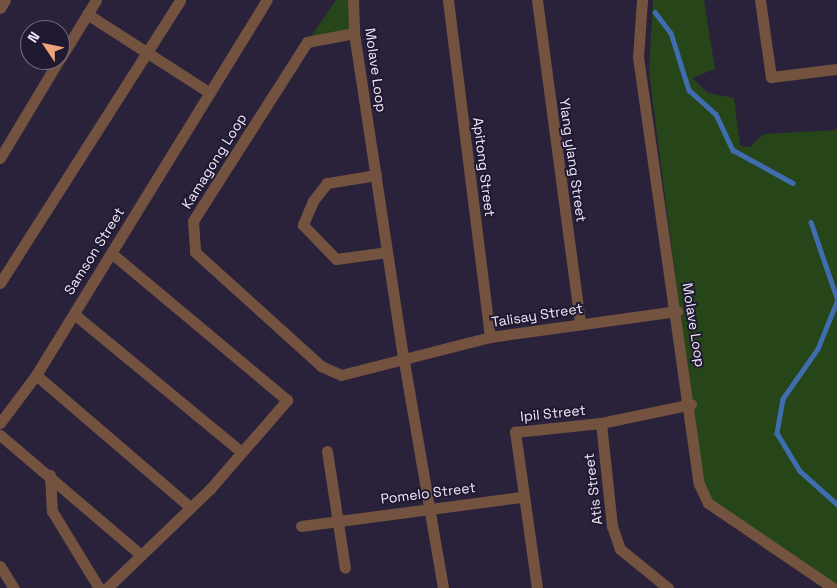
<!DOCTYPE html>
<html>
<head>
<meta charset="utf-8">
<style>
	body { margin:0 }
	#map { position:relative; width:837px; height:588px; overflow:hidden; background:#2a223b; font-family:"Space Grotesk",sans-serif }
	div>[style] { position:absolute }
	.green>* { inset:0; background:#264519 }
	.stream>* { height:4.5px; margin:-2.25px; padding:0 2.25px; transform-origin:2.25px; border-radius:2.25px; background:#406daf }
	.street>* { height:11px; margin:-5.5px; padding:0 5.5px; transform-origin:5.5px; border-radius:5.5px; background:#73533f }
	span { translate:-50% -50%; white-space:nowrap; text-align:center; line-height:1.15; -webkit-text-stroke:4px #211831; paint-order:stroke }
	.street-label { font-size:14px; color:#eee9fa }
	.north { position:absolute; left:20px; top:20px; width:50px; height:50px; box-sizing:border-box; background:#211831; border:1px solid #736c81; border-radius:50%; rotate:304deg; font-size:14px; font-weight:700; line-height:20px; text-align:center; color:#eee9fa }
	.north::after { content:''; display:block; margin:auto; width:18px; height:22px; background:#efa378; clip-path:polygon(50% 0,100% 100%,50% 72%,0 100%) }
</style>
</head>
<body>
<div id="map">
	<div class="green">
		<i style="clip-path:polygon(336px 0,353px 0,354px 33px,307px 42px)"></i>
		<i style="clip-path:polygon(653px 0,704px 0,715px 69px,692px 78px,708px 93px,734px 98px,740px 146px,750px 147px,764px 134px,837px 130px,837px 586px,711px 501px,702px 483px,649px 72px)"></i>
	</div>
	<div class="stream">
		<i style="left:655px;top:12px;width:26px;rotate:53deg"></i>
		<i style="left:671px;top:33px;width:60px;rotate:72.5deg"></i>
		<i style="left:689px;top:90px;width:36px;rotate:42deg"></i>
		<i style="left:716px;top:114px;width:40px;rotate:65deg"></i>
		<i style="left:733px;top:150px;width:68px;rotate:28.8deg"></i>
		<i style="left:811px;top:222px;width:80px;rotate:71.1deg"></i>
		<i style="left:837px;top:302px;width:51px;rotate:112deg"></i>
		<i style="left:818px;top:349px;width:61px;rotate:125deg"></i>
		<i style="left:783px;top:399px;width:35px;rotate:100deg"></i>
		<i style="left:777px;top:433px;width:44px;rotate:58.8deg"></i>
		<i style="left:800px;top:471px;width:50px;rotate:41.7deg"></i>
	</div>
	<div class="street">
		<i style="left:353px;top:0;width:33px;rotate:88deg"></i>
		<i style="left:354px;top:33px;width:327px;rotate:81.4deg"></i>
		<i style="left:403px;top:356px;width:235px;rotate:80.2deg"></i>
		<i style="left:448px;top:0;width:340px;rotate:82.9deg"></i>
		<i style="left:537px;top:0;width:327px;rotate:82.4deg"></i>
		<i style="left:642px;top:0;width:57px;rotate:94deg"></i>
		<i style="left:638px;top:57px;width:431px;rotate:81.9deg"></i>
		<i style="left:699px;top:484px;width:21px;rotate:65deg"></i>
		<i style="left:708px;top:503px;width:151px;rotate:34.2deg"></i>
		<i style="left:760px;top:0;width:78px;rotate:81.9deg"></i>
		<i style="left:771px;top:77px;width:66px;rotate:-6.9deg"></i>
		<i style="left:0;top:8px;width:9px;rotate:-58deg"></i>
		<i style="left:87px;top:14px;width:146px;rotate:32.7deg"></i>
		<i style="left:354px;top:33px;width:48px;rotate:169.2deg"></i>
		<i style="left:307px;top:42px;width:212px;rotate:122.5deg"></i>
		<i style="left:193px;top:221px;width:31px;rotate:86deg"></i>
		<i style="left:195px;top:252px;width:170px;rotate:42.1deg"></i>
		<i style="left:321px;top:366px;width:22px;rotate:24deg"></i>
		<i style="left:341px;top:375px;width:154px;rotate:-14.3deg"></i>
		<i style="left:490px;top:337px;width:189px;rotate:-7.9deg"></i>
		<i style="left:60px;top:59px;width:69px;rotate:-58.6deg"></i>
		<i style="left:0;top:158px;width:114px;rotate:-59deg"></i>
		<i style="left:376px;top:175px;width:50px;rotate:170.7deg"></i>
		<i style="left:327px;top:183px;width:23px;rotate:128deg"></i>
		<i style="left:313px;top:201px;width:26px;rotate:113deg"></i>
		<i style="left:303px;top:225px;width:47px;rotate:45.9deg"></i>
		<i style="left:336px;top:259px;width:51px;rotate:-7.8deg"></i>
		<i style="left:0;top:283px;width:335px;rotate:-57.5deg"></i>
		<i style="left:74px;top:314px;width:215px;rotate:39.5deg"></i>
		<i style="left:36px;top:375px;width:203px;rotate:40.6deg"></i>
		<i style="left:0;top:423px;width:60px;rotate:-53.1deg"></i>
		<i style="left:36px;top:375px;width:440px;rotate:-58.4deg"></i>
		<i style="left:601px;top:423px;width:104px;rotate:83.9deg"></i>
		<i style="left:612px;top:526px;width:24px;rotate:71deg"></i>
		<i style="left:620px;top:549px;width:62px;rotate:39.1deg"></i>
		<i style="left:0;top:435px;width:184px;rotate:40.4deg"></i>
		<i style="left:327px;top:451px;width:118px;rotate:81.3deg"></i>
		<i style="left:50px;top:475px;width:36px;rotate:87deg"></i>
		<i style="left:52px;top:511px;width:90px;rotate:58.6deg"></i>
		<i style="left:301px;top:526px;width:222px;rotate:-7.5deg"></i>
		<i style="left:0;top:566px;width:26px;rotate:58deg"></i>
		<i style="left:107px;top:588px;width:143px;rotate:-43.9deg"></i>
		<i style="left:210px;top:489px;width:118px;rotate:-49.1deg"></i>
		<i style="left:287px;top:400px;width:229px;rotate:-140.1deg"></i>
		<i style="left:537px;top:588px;width:158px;rotate:-98deg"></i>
		<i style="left:515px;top:432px;width:86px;rotate:-6deg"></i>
		<i style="left:601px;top:423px;width:92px;rotate:-11.9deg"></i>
	</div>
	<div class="street-label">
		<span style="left:376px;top:70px;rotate:82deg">Molave Loop</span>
		<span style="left:573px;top:160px;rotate:82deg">Ylang ylang Street</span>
		<span style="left:214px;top:161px;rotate:-58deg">Kamagong Loop</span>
		<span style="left:484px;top:167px;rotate:83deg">Apitong Street</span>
		<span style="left:94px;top:251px;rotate:-58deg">Samson Street</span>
		<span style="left:537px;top:315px;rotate:-9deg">Talisay Street</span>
		<span style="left:694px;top:325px;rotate:81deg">Molave Loop</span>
		<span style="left:553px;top:413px;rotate:-6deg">Ipil Street</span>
		<span style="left:593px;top:489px;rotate:-97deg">Atis Street</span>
		<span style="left:428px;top:493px;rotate:-7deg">Pomelo Street</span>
	</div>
	<div class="north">N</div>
</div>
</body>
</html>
